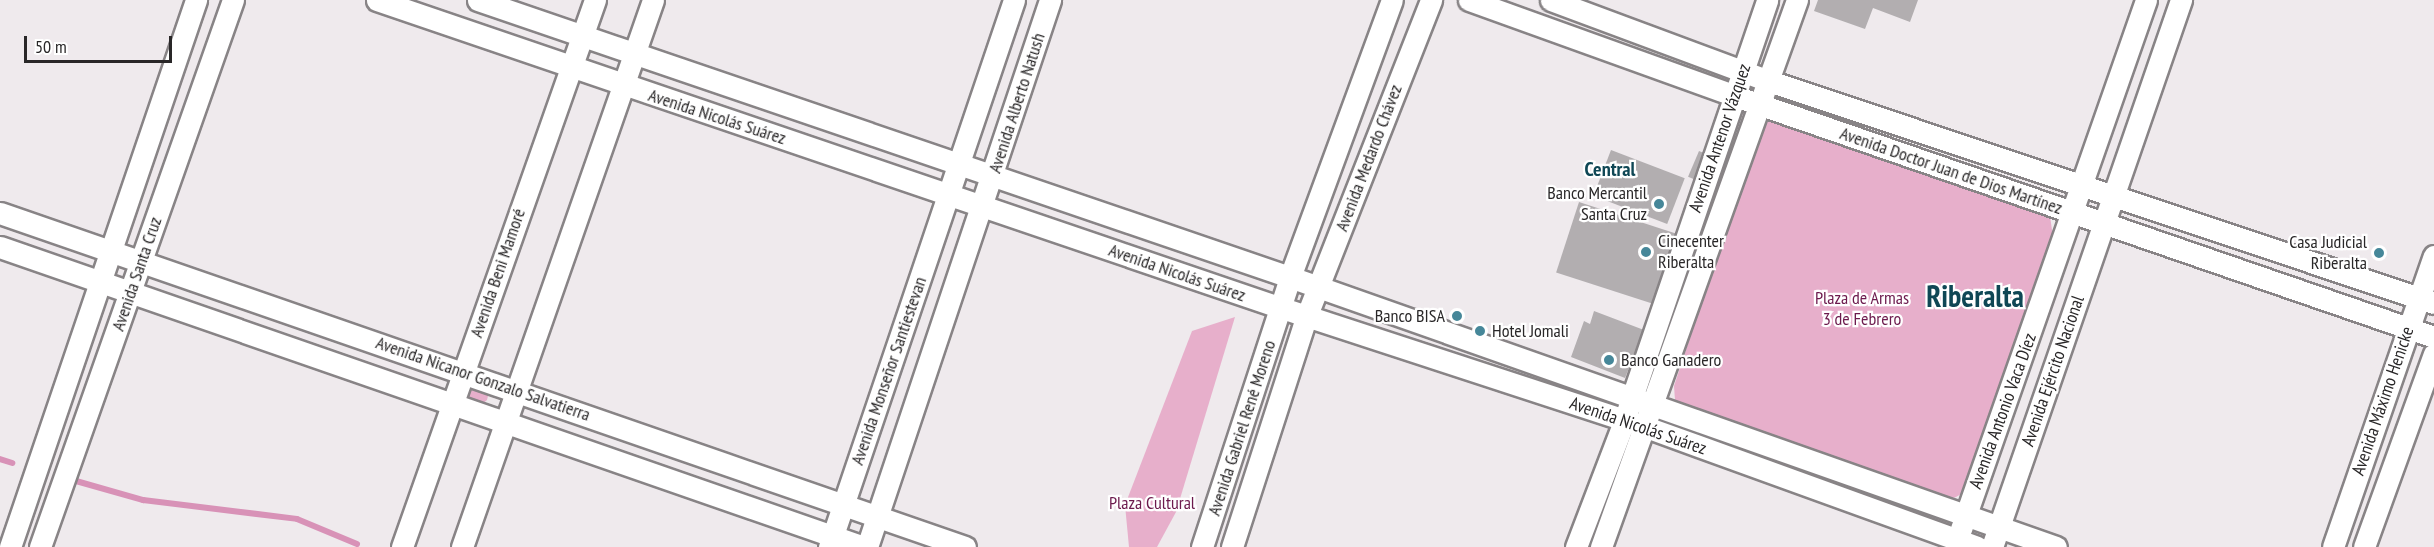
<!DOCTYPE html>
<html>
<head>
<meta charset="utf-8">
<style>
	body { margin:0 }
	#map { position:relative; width:2434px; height:547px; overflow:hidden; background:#efeaed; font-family:"PT Sans Narrow",sans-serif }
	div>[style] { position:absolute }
	.green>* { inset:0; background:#e7afcb }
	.stream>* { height:6px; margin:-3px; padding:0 3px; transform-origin:3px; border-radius:3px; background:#d892b7 }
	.building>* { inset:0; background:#b2aeb0; transform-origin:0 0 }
	.roads { filter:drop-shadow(2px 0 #888486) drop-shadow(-2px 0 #888486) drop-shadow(0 2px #888486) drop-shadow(0 -2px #888486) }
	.minor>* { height:21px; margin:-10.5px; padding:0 10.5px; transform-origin:10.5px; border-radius:10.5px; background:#fff }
	.dots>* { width:16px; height:16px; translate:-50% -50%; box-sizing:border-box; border:3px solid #fff; border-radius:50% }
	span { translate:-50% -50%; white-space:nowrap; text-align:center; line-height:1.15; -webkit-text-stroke:4.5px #fff; paint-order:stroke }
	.street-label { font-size:18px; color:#292728 }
	.poi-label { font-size:18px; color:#292728 }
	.right { translate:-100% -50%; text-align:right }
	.left { translate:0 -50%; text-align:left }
	.park-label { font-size:18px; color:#6c1a4d }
	.neighbourhood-label { font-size:20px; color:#0f4755; font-weight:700 }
	.town-label { font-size:30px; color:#0f4755; font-weight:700 }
	.scale { position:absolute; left:24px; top:36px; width:148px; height:27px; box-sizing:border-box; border:3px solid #292728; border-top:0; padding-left:8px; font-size:18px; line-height:21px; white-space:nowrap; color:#292728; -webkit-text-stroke:4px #fff; paint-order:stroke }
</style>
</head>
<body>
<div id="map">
	<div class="green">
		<i style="clip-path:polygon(1774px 119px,2042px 210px,2050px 216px,2053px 237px,1963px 493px,1956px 497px,1950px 499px,1686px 411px,1675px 400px,1674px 386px,1760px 126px)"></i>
		<i style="clip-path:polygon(1235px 317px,1176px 512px,1157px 547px,1129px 547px,1125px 505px,1192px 331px)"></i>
		<i style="clip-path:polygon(467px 385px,489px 392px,487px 400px,481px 405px,469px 403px,465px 396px)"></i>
	</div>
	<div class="stream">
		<i style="left:0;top:459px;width:13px;rotate:18deg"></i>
		<i style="left:76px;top:481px;width:70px;rotate:15.8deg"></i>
		<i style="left:143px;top:500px;width:155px;rotate:7deg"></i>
		<i style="left:297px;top:519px;width:65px;rotate:22.6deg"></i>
	</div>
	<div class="building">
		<i style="clip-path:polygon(1818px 0,1918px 0,1910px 22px,1873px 8px,1865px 29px,1814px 11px)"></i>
		<i style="left:1611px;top:150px;width:79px;height:49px;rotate:21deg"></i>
		<i style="left:1699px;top:151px;width:13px;height:28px;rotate:23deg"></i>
		<i style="left:1579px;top:202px;width:105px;height:74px;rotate:18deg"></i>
		<i style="clip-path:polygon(1594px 311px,1644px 330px,1625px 378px,1571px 357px,1584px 321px,1590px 324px)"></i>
	</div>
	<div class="roads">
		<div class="minor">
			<i style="left:377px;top:0;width:956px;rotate:18.8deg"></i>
			<i style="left:1282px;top:308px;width:383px;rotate:18.1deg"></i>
			<i style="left:1646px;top:427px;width:352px;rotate:19.9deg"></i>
			<i style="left:478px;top:0;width:858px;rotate:18.84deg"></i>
			<i style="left:1290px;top:277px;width:812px;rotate:19.42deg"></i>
			<i style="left:1469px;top:0;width:283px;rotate:19.8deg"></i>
			<i style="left:1735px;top:96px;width:739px;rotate:19.02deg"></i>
			<i style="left:1551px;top:0;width:233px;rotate:20.4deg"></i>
			<i style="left:1769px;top:81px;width:701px;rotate:18.46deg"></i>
			<i style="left:0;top:213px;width:1021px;rotate:19.09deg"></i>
			<i style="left:0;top:247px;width:915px;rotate:19.15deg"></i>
			<i style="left:1961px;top:529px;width:560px;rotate:-70.72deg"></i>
			<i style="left:10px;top:547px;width:578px;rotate:-71.22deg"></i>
			<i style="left:40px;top:547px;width:580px;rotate:-70.57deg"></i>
			<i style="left:402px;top:547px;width:580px;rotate:-70.57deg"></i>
			<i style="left:462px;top:547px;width:579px;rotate:-70.75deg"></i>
			<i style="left:829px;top:547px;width:577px;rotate:-71.31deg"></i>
			<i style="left:867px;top:547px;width:577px;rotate:-71.5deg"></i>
			<i style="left:1202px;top:547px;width:284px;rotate:-71.9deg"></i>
			<i style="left:1290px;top:277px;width:295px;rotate:-69.8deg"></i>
			<i style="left:1232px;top:547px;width:244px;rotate:-72.1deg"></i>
			<i style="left:1307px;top:315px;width:339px;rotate:-68.5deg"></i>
			<i style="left:1576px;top:547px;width:135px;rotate:-69.1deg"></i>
			<i style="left:1624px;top:421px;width:445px;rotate:-71.2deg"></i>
			<i style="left:1601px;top:547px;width:581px;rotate:-70.29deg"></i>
			<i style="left:1992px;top:547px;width:579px;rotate:-70.94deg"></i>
			<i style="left:2333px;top:547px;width:308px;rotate:-70.9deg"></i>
			<i style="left:2364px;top:547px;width:205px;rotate:-70.1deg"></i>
		</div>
	</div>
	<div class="dots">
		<i style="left:1659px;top:204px;background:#468799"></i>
		<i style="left:1646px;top:252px;background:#468799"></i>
		<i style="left:2379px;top:253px;background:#468799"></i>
		<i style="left:1457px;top:316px;background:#468799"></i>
		<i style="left:1480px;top:331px;background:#468799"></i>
		<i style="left:1609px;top:360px;background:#468799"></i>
	</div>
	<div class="street-label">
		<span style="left:1017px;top:103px;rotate:-72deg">Avenida Alberto Natush</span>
		<span style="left:717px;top:117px;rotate:18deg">Avenida Nicolás Suárez</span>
		<span style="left:1720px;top:138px;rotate:-71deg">Avenida Antenor Vázquez</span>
		<span style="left:1369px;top:158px;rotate:-69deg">Avenida Medardo Chávez</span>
		<span style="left:1951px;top:171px;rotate:19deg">Avenida Doctor Juan de Dios Martínez</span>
		<span style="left:498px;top:273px;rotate:-71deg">Avenida Beni Mamoré</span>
		<span style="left:1177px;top:273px;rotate:19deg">Avenida Nicolás Suárez</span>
		<span style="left:137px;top:274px;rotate:-71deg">Avenida Santa Cruz</span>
		<span style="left:889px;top:371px;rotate:-71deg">Avenida Monseñor Santiestevan</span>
		<span style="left:2053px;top:371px;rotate:-71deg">Avenida Ejército Nacional</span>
		<span style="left:483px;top:379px;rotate:19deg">Avenida Nicanor Gonzalo Salvatierra</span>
		<span style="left:2383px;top:401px;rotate:-71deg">Avenida Máximo Henicke</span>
		<span style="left:2003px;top:411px;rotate:-70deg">Avenida Antonio Vaca Díez</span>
		<span style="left:1638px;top:426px;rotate:19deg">Avenida Nicolás Suárez</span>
		<span style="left:1242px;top:428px;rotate:-72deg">Avenida Gabriel René Moreno</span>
	</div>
	<div class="poi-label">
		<span class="right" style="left:1647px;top:204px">Banco Mercantil<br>Santa Cruz</span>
		<span class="left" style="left:1658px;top:252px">Cinecenter<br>Riberalta</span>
		<span class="right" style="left:2367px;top:253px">Casa Judicial<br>Riberalta</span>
		<span class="right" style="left:1445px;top:316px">Banco BISA</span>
		<span class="left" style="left:1492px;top:331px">Hotel Jomali</span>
		<span class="left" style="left:1621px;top:360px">Banco Ganadero</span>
	</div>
	<div class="park-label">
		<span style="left:1862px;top:309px">Plaza de Armas<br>3 de Febrero</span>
		<span style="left:1152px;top:503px">Plaza Cultural</span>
	</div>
	<div class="neighbourhood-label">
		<span style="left:1610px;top:169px">Central</span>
	</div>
	<div class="town-label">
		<span style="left:1975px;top:296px">Riberalta</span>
	</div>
	<div class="scale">50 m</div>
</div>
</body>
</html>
